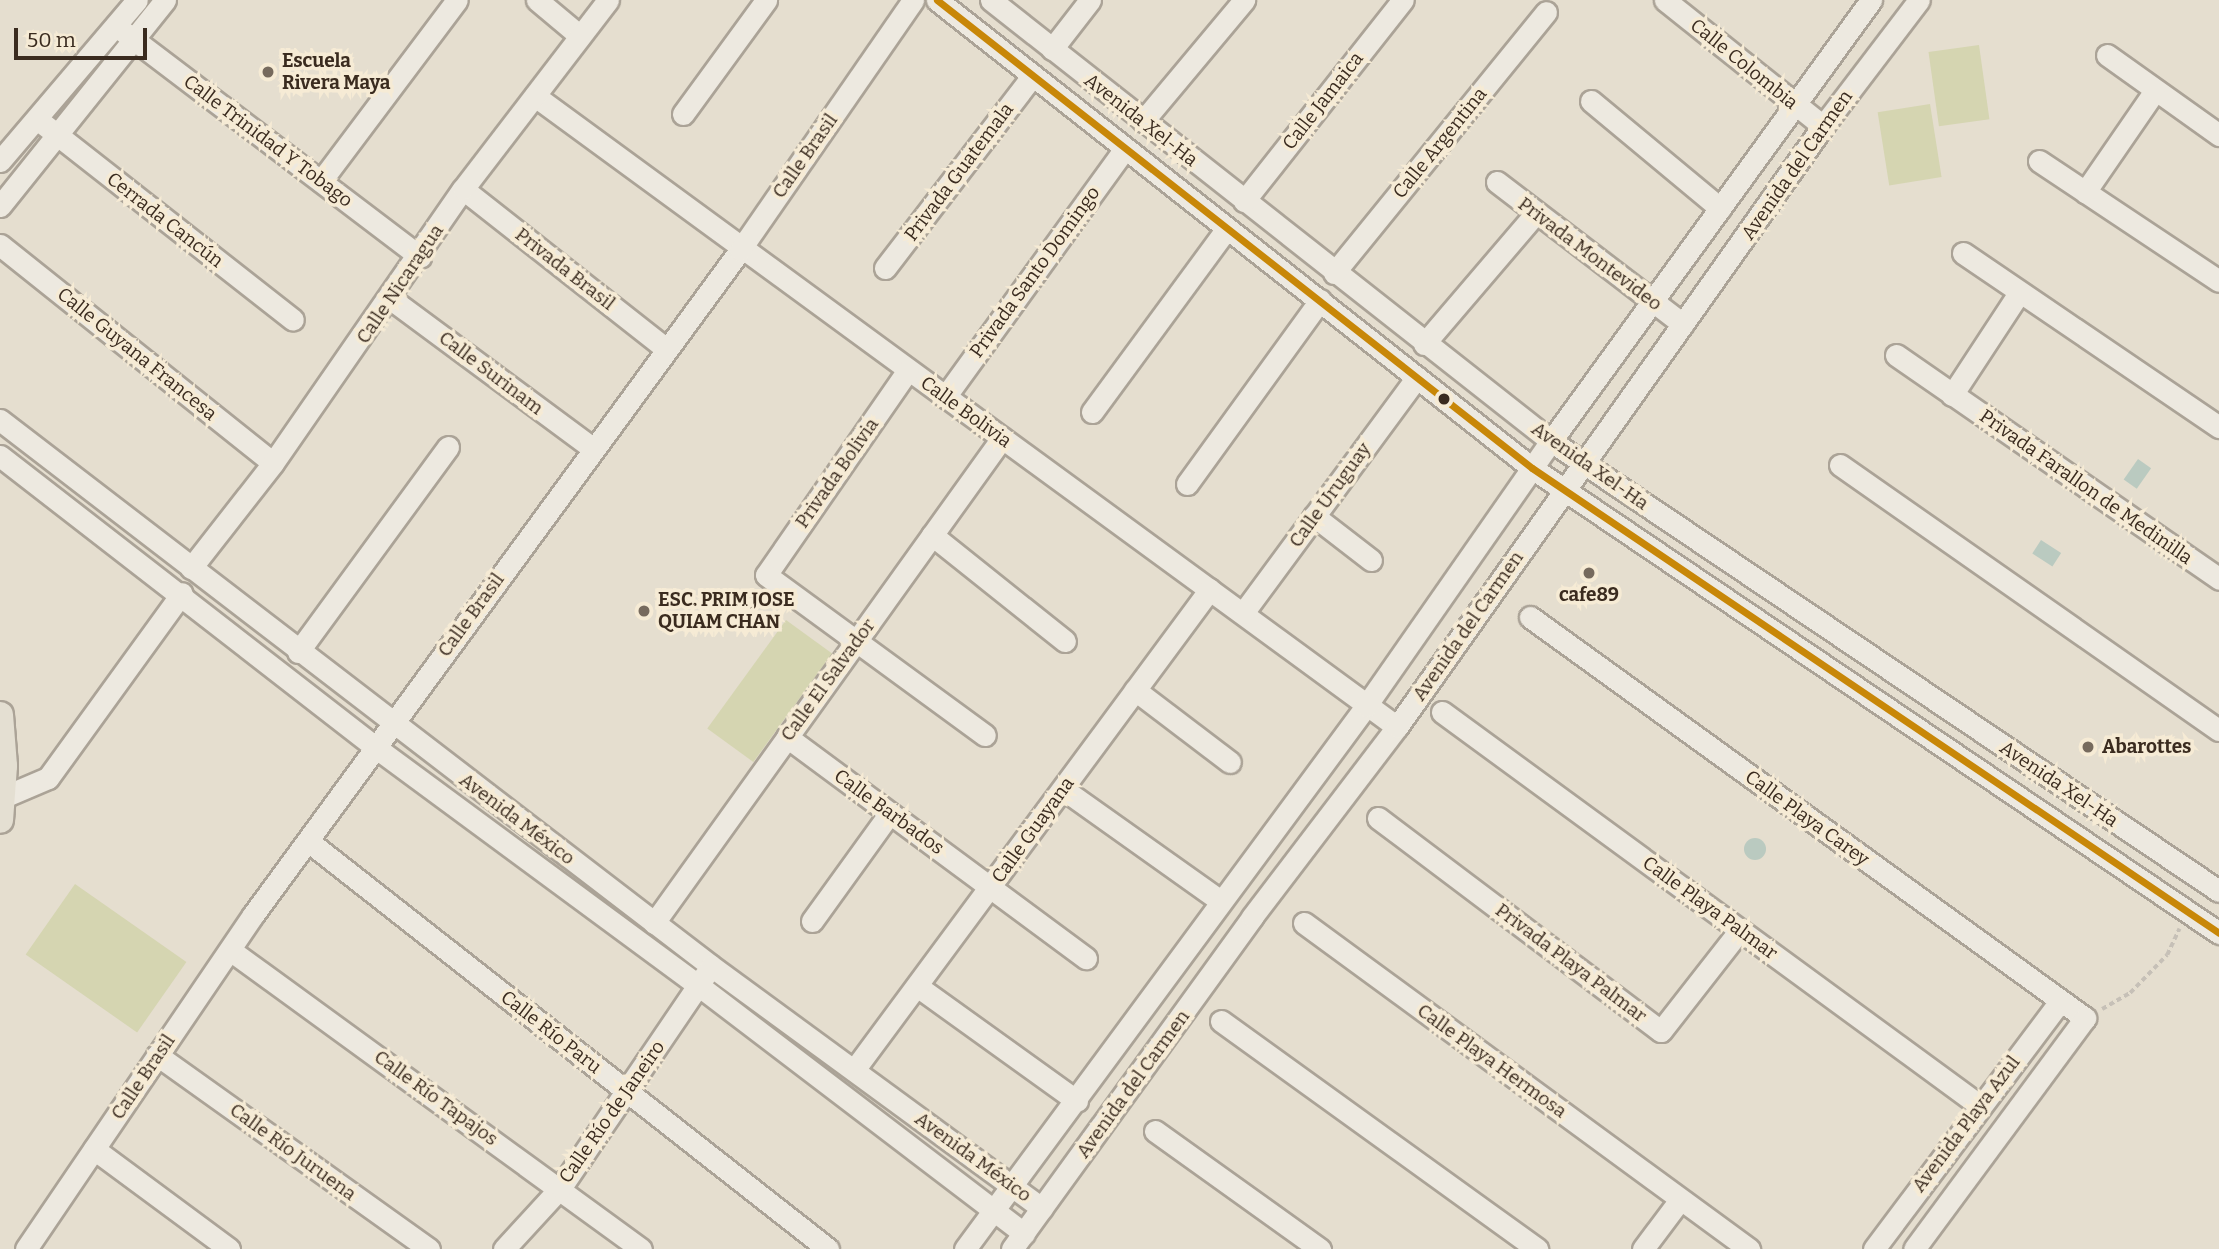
<!DOCTYPE html>
<html>
<head>
<meta charset="utf-8">
<style>
	body { margin:0 }
	#map { position:relative; width:2219px; height:1249px; overflow:hidden; background:#e5decf; font-family:Bitter,serif }
	div>[style] { position:absolute }
	.green>* { inset:0; background:#d5d5b1; transform-origin:0 0 }
	.water>* { inset:0; background:#bacac0; transform-origin:0 0 }
	.round { border-radius:50% }
	.path>* { height:3.5px; margin-top:-1.75px; transform-origin:0; background:repeating-linear-gradient(90deg,#c6c0b7 0 5px,transparent 0 8.5px) }
	.roads { filter:drop-shadow(2px 0 #aba397) drop-shadow(-2px 0 #aba397) drop-shadow(0 2px #aba397) drop-shadow(0 -2px #aba397) }
	.minor>* { height:21px; margin:-10.5px; padding:0 10.5px; transform-origin:10.5px; border-radius:10.5px; background:#ede9e0 }
	.major>* { height:26px; margin:-13px; padding:0 13px; transform-origin:13px; border-radius:13px; background:#e4dfd2 }
	.bus-1>* { height:7px; margin:-3.5px; padding:0 3.5px; transform-origin:3.5px; border-radius:3.5px; background:#c88708 }
	.dots>* { width:19px; height:19px; translate:-50% -50%; box-sizing:border-box; border:4px solid #f6ebd5; border-radius:50% }
	span { translate:-50% -50%; white-space:nowrap; text-align:center; line-height:1.15; -webkit-text-stroke:7px #f6ebd5; paint-order:stroke }
	.poi-label { font-size:19px; color:#3a2b1f; font-weight:700 }
	.left { translate:0 -50%; text-align:left }
	.street-label { font-size:19px; color:#3a2b1f }
	.scale { position:absolute; left:14px; top:28px; width:133px; height:32px; box-sizing:border-box; border:4px solid #3a2b1f; border-top:0; padding-left:9px; font-size:21px; line-height:24px; white-space:nowrap; color:#3a2b1f; -webkit-text-stroke:5px #f6ebd5; paint-order:stroke }
</style>
</head>
<body>
<div id="map">
	<div class="green">
		<i style="left:1979px;top:45px;width:75px;height:51px;rotate:82deg"></i>
		<i style="left:1930px;top:104px;width:74px;height:53px;rotate:81deg"></i>
		<i style="left:786px;top:620px;width:57px;height:134px;rotate:36deg"></i>
		<i style="left:75px;top:884px;width:136px;height:86px;rotate:35deg"></i>
	</div>
	<div class="water">
		<i style="left:2138px;top:459px;width:16px;height:25px;rotate:35deg"></i>
		<i style="left:2041px;top:540px;width:24px;height:16px;rotate:33deg"></i>
		<i class="round" style="left:1744px;top:838px;width:22px;height:22px"></i>
	</div>
	<div class="path">
		<i style="left:2102px;top:1009px;width:32px;rotate:-30deg"></i>
		<i style="left:2130px;top:993px;width:53px;rotate:-45.8deg"></i>
		<i style="left:2167px;top:955px;width:29px;rotate:-65deg"></i>
	</div>
	<div class="roads">
		<div class="minor">
			<i style="left:537px;top:0;width:56px;rotate:39.9deg"></i>
			<i style="left:937px;top:0;width:757px;rotate:38.19deg"></i>
			<i style="left:1532px;top:468px;width:830px;rotate:34.09deg"></i>
			<i style="left:991px;top:0;width:713px;rotate:38.22deg"></i>
			<i style="left:1551px;top:441px;width:805px;rotate:33.97deg"></i>
			<i style="left:1665px;top:0;width:202px;rotate:38.6deg"></i>
			<i style="left:116px;top:26px;width:382px;rotate:37.2deg"></i>
			<i style="left:1052px;top:49px;width:62px;rotate:-52.2deg"></i>
			<i style="left:2107px;top:55px;width:138px;rotate:35.5deg"></i>
			<i style="left:535px;top:96px;width:1068px;rotate:36.2deg"></i>
			<i style="left:1591px;top:101px;width:168px;rotate:39.7deg"></i>
			<i style="left:683px;top:114px;width:141px;rotate:-53.9deg"></i>
			<i style="left:37px;top:119px;width:325px;rotate:38.1deg"></i>
			<i style="left:1143px;top:121px;width:158px;rotate:-50.1deg"></i>
			<i style="left:0;top:161px;width:211px;rotate:-49.6deg"></i>
			<i style="left:2039px;top:161px;width:216px;rotate:33.7deg"></i>
			<i style="left:321px;top:181px;width:226px;rotate:-53.1deg"></i>
			<i style="left:1497px;top:182px;width:234px;rotate:37.4deg"></i>
			<i style="left:463px;top:189px;width:258px;rotate:38.2deg"></i>
			<i style="left:2085px;top:192px;width:121px;rotate:-55.4deg"></i>
			<i style="left:1244px;top:201px;width:256px;rotate:-51.7deg"></i>
			<i style="left:0;top:206px;width:264px;rotate:-51.3deg"></i>
			<i style="left:0;top:245px;width:349px;rotate:38.6deg"></i>
			<i style="left:1963px;top:253px;width:310px;rotate:34.2deg"></i>
			<i style="left:885px;top:268px;width:243px;rotate:-52.5deg"></i>
			<i style="left:1334px;top:273px;width:336px;rotate:-50.9deg"></i>
			<i style="left:391px;top:299px;width:250px;rotate:36.5deg"></i>
			<i style="left:1424px;top:344px;width:171px;rotate:-49.5deg"></i>
			<i style="left:1896px;top:355px;width:393px;rotate:34.7deg"></i>
			<i style="left:908px;top:370px;width:249px;rotate:124.7deg"></i>
			<i style="left:766px;top:575px;width:271px;rotate:36.2deg"></i>
			<i style="left:1952px;top:395px;width:122px;rotate:-56.7deg"></i>
			<i style="left:945px;top:397px;width:307px;rotate:-54.1deg"></i>
			<i style="left:1092px;top:412px;width:228px;rotate:-53.7deg"></i>
			<i style="left:0;top:420px;width:896px;rotate:37.52deg"></i>
			<i style="left:711px;top:966px;width:410px;rotate:36.2deg"></i>
			<i style="left:0;top:456px;width:475px;rotate:37.8deg"></i>
			<i style="left:375px;top:747px;width:401px;rotate:36.4deg"></i>
			<i style="left:698px;top:985px;width:410px;rotate:37.3deg"></i>
			<i style="left:1840px;top:465px;width:462px;rotate:35deg"></i>
			<i style="left:1187px;top:484px;width:227px;rotate:-54.1deg"></i>
			<i style="left:1314px;top:516px;width:72px;rotate:37.7deg"></i>
			<i style="left:932px;top:535px;width:170px;rotate:38.6deg"></i>
			<i style="left:191px;top:568px;width:133px;rotate:-52deg"></i>
			<i style="left:273px;top:463px;width:333px;rotate:-55.3deg"></i>
			<i style="left:463px;top:189px;width:238px;rotate:-52.5deg"></i>
			<i style="left:1243px;top:613px;width:293px;rotate:-53.6deg"></i>
			<i style="left:1530px;top:617px;width:685px;rotate:35.85deg"></i>
			<i style="left:2085px;top:1018px;width:287px;rotate:126.5deg"></i>
			<i style="left:298px;top:652px;width:254px;rotate:-53.8deg"></i>
			<i style="left:1135px;top:690px;width:119px;rotate:37.2deg"></i>
			<i style="left:1442px;top:712px;width:665px;rotate:36.2deg"></i>
			<i style="left:787px;top:737px;width:372px;rotate:36.5deg"></i>
			<i style="left:1063px;top:789px;width:191px;rotate:35.4deg"></i>
			<i style="left:1px;top:798px;width:51px;rotate:-23.1deg"></i>
			<i style="left:48px;top:778px;width:228px;rotate:-54.1deg"></i>
			<i style="left:1378px;top:818px;width:354px;rotate:37deg"></i>
			<i style="left:1661px;top:1031px;width:128px;rotate:-52deg"></i>
			<i style="left:308px;top:841px;width:661px;rotate:38.12deg"></i>
			<i style="left:812px;top:921px;width:133px;rotate:-54.2deg"></i>
			<i style="left:654px;top:923px;width:597px;rotate:-54.34deg"></i>
			<i style="left:1304px;top:923px;width:552px;rotate:36.23deg"></i>
			<i style="left:230px;top:950px;width:508px;rotate:36.04deg"></i>
			<i style="left:917px;top:986px;width:197px;rotate:35.7deg"></i>
			<i style="left:1221px;top:1021px;width:390px;rotate:35.8deg"></i>
			<i style="left:157px;top:1055px;width:334px;rotate:35.5deg"></i>
			<i style="left:854px;top:1070px;width:598px;rotate:-53.49deg"></i>
			<i style="left:1155px;top:1131px;width:203px;rotate:35.6deg"></i>
			<i style="left:94px;top:1149px;width:168px;rotate:36.5deg"></i>
			<i style="left:26px;top:1249px;width:404px;rotate:-55.8deg"></i>
			<i style="left:253px;top:915px;width:824px;rotate:-53.78deg"></i>
			<i style="left:740px;top:250px;width:304px;rotate:-55.3deg"></i>
			<i style="left:504px;top:1249px;width:84px;rotate:-47.4deg"></i>
			<i style="left:561px;top:1187px;width:256px;rotate:-55.8deg"></i>
			<i style="left:965px;top:1249px;width:675px;rotate:-53.55deg"></i>
			<i style="left:1366px;top:706px;width:323px;rotate:-55.1deg"></i>
			<i style="left:1551px;top:441px;width:545px;rotate:-54.03deg"></i>
			<i style="left:1012px;top:1249px;width:410px;rotate:-54.1deg"></i>
			<i style="left:1252px;top:917px;width:239px;rotate:-52.7deg"></i>
			<i style="left:1397px;top:727px;width:737px;rotate:-54.67deg"></i>
			<i style="left:1823px;top:126px;width:158px;rotate:-52.7deg"></i>
			<i style="left:1643px;top:1249px;width:60px;rotate:-53.1deg"></i>
			<i style="left:1874px;top:1249px;width:310px;rotate:-53.1deg"></i>
		</div>
		<div class="major">
			<i style="left:0;top:715px;width:51px;rotate:85.5deg"></i>
			<i style="left:4px;top:766px;width:54px;rotate:94.2deg"></i>
		</div>
	</div>
	<div class="bus-1">
		<i style="left:937px;top:0;width:757px;rotate:38.19deg"></i>
		<i style="left:1532px;top:468px;width:830px;rotate:34.09deg"></i>
	</div>
	<div class="dots">
		<i style="left:268px;top:72px;background:#766a5d"></i>
		<i style="left:1444px;top:399px;background:#3a2b1f"></i>
		<i style="left:1589px;top:573px;background:#766a5d"></i>
		<i style="left:644px;top:611px;background:#766a5d"></i>
		<i style="left:2088px;top:747px;background:#766a5d"></i>
	</div>
	<div class="poi-label">
		<span class="left" style="left:282px;top:72px">Escuela<br>Rivera Maya</span>
		<span style="left:1589px;top:595px">cafe89</span>
		<span class="left" style="left:658px;top:611px">ESC. PRIM JOSE<br>QUIAM CHAN</span>
		<span class="left" style="left:2102px;top:747px">Abarottes</span>
	</div>
	<div class="street-label">
		<span style="left:1744px;top:64px;rotate:39deg">Calle Colombia</span>
		<span style="left:1323px;top:101px;rotate:-52deg">Calle Jamaica</span>
		<span style="left:1141px;top:120px;rotate:38deg">Avenida Xel-Ha</span>
		<span style="left:268px;top:141px;rotate:37deg">Calle Trinidad Y Tobago</span>
		<span style="left:1440px;top:143px;rotate:-51deg">Calle Argentina</span>
		<span style="left:805px;top:156px;rotate:-55deg">Calle Brasil</span>
		<span style="left:1797px;top:165px;rotate:-55deg">Avenida del Carmen</span>
		<span style="left:959px;top:172px;rotate:-53deg">Privada Guatemala</span>
		<span style="left:165px;top:220px;rotate:38deg">Cerrada Cancún</span>
		<span style="left:1590px;top:254px;rotate:37deg">Privada Montevideo</span>
		<span style="left:565px;top:269px;rotate:38deg">Privada Brasil</span>
		<span style="left:1035px;top:272px;rotate:-54deg">Privada Santo Domingo</span>
		<span style="left:400px;top:284px;rotate:-56deg">Calle Nicaragua</span>
		<span style="left:137px;top:354px;rotate:39deg">Calle Guyana Francesa</span>
		<span style="left:491px;top:373px;rotate:37deg">Calle Surinam</span>
		<span style="left:966px;top:412px;rotate:36deg">Calle Bolivia</span>
		<span style="left:1590px;top:466px;rotate:35deg">Avenida Xel-Ha</span>
		<span style="left:837px;top:473px;rotate:-55deg">Privada Bolivia</span>
		<span style="left:2086px;top:487px;rotate:35deg">Privada Farallon de Medinilla</span>
		<span style="left:1330px;top:495px;rotate:-54deg">Calle Uruguay</span>
		<span style="left:471px;top:615px;rotate:-54deg">Calle Brasil</span>
		<span style="left:1468px;top:626px;rotate:-55deg">Avenida del Carmen</span>
		<span style="left:828px;top:680px;rotate:-54deg">Calle El Salvador</span>
		<span style="left:2059px;top:784px;rotate:34deg">Avenida Xel-Ha</span>
		<span style="left:889px;top:812px;rotate:36deg">Calle Barbados</span>
		<span style="left:1807px;top:818px;rotate:36deg">Calle Playa Carey</span>
		<span style="left:517px;top:819px;rotate:37deg">Avenida México</span>
		<span style="left:1033px;top:830px;rotate:-54deg">Calle Guayana</span>
		<span style="left:1710px;top:908px;rotate:36deg">Calle Playa Palmar</span>
		<span style="left:1571px;top:963px;rotate:37deg">Privada Playa Palmar</span>
		<span style="left:551px;top:1032px;rotate:38deg">Calle Río Paru</span>
		<span style="left:1492px;top:1061px;rotate:36deg">Calle Playa Hermosa</span>
		<span style="left:143px;top:1077px;rotate:-56deg">Calle Brasil</span>
		<span style="left:1133px;top:1084px;rotate:-54deg">Avenida del Carmen</span>
		<span style="left:436px;top:1098px;rotate:36deg">Calle Río Tapajos</span>
		<span style="left:612px;top:1112px;rotate:-55deg">Calle Río de Janeiro</span>
		<span style="left:1966px;top:1124px;rotate:-53deg">Avenida Playa Azul</span>
		<span style="left:293px;top:1152px;rotate:36deg">Calle Río Juruena</span>
		<span style="left:973px;top:1157px;rotate:36deg">Avenida México</span>
	</div>
	<div class="scale">50 m</div>
</div>
</body>
</html>
